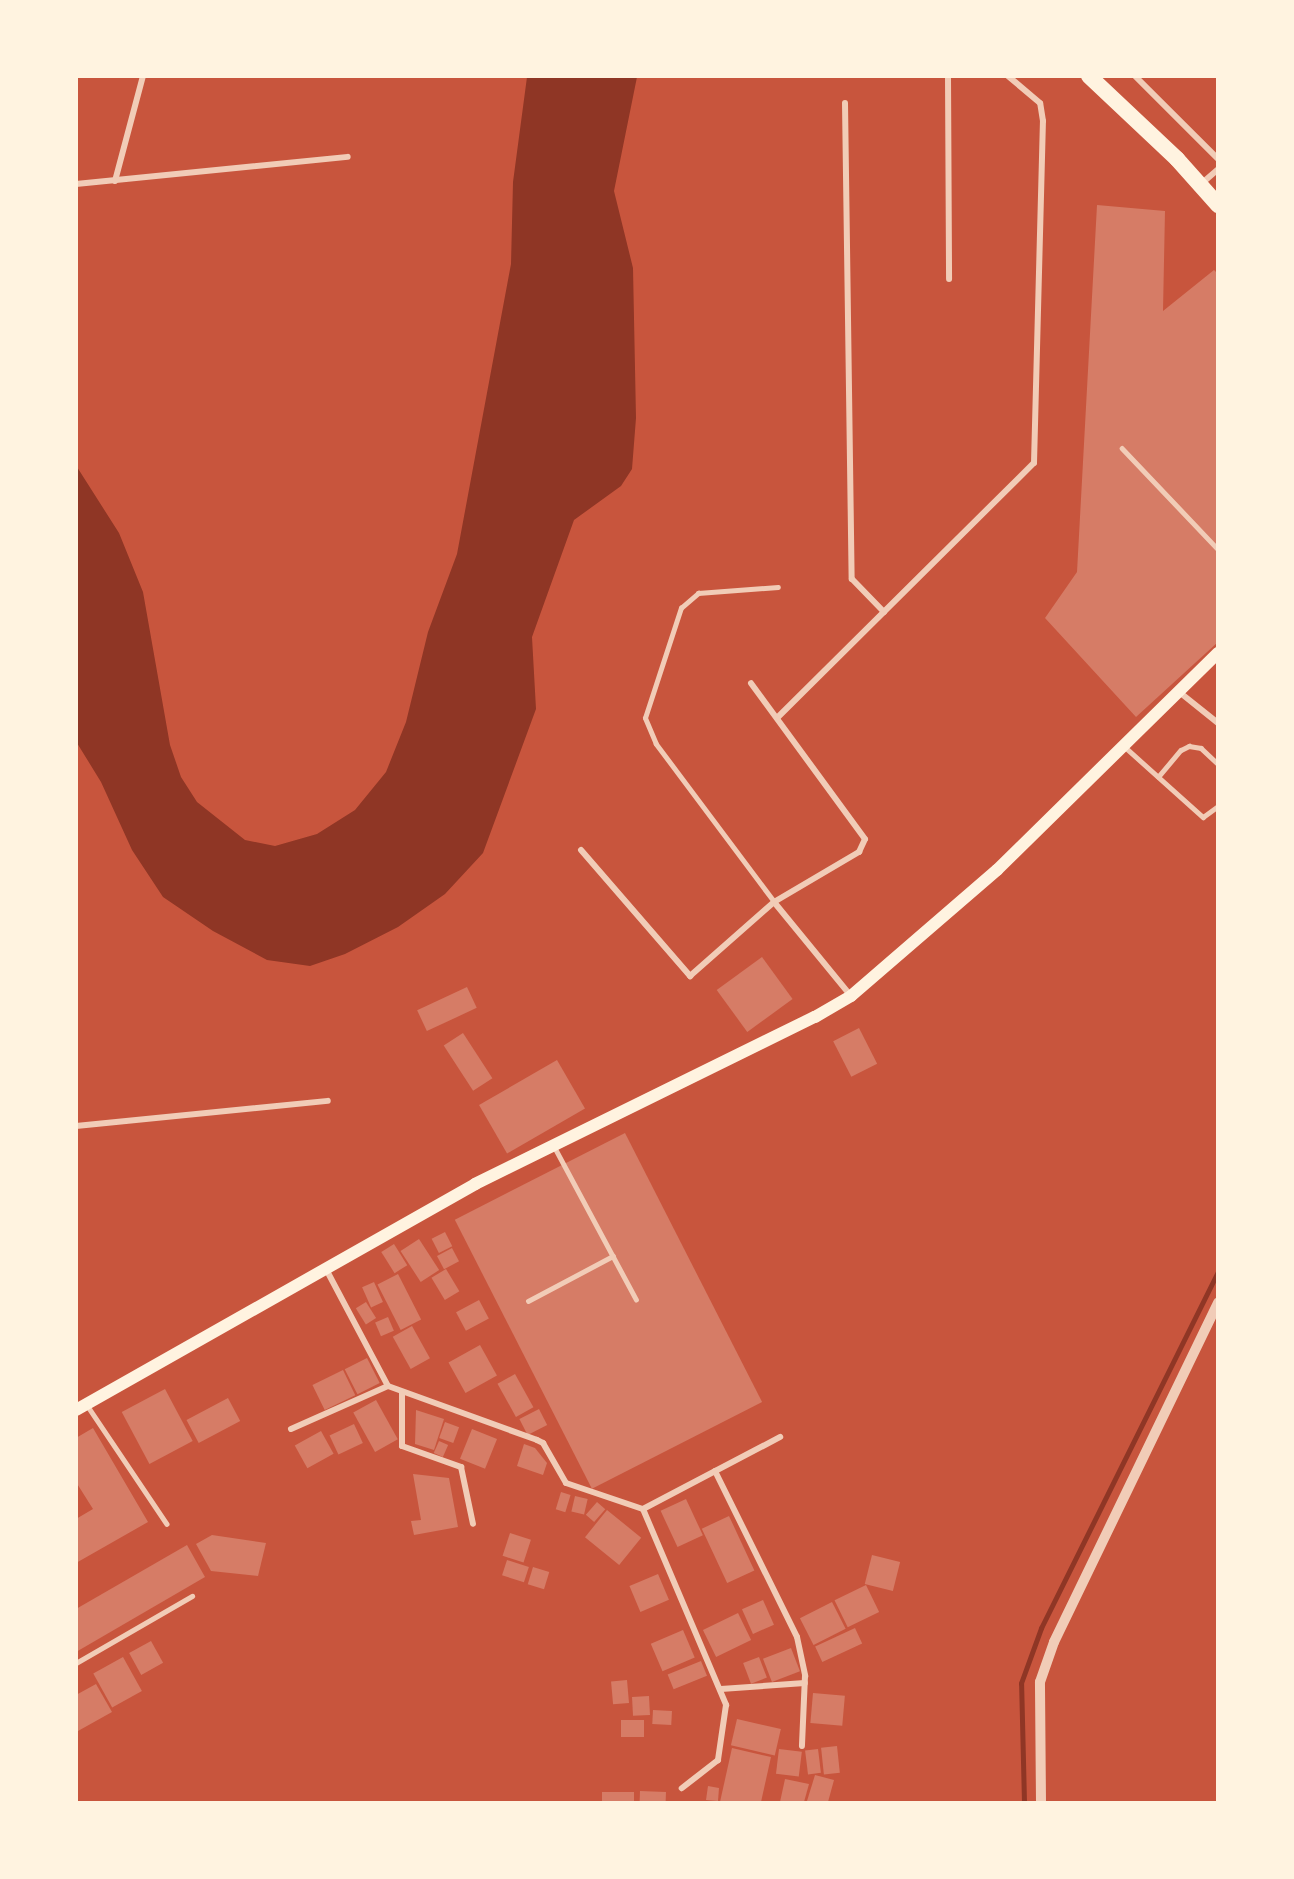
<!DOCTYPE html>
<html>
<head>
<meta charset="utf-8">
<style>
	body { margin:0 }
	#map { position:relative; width:1294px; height:1879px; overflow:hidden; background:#c8553d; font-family:Inter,sans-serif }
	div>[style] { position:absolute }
	.water>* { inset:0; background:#8f3625 }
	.stream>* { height:5px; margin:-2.5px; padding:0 2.5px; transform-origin:2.5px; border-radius:2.5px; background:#8f3625 }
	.building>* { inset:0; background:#d67c66; transform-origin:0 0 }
	.service>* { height:4.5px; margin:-2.25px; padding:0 2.25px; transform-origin:2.25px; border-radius:2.25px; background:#f1ccb7 }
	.minor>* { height:6px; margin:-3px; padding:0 3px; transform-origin:3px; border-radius:3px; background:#f1ccb7 }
	.tertiary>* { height:10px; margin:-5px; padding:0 5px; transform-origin:5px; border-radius:5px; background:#f1ccb7 }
	.secondary>* { height:12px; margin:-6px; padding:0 6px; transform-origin:6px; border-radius:6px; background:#fff3e0 }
	.trunk>* { height:16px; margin:-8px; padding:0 8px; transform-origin:8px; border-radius:8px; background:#fff3e0 }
	span { translate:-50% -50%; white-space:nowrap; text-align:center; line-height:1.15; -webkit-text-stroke:4.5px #fff3e0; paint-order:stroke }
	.frame { position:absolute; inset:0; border:78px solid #fff3e0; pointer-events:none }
</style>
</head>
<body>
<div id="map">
	<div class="water">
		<i style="clip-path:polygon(527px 77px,637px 77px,614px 191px,633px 268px,636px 418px,632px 469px,621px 486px,574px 520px,532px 637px,536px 709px,483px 853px,445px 894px,398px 927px,345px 954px,310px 966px,267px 960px,213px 931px,163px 897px,132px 850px,101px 782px,77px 743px,77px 467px,119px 533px,143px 592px,170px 745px,181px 777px,197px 802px,245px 840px,275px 846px,317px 834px,355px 810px,386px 772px,406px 722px,428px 632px,457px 554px,511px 264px,513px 182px)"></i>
	</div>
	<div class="stream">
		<i style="left:1024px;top:1802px;width:119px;rotate:-91.4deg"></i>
		<i style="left:1021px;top:1683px;width:59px;rotate:-70deg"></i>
		<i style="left:1041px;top:1628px;width:398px;rotate:-63.6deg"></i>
	</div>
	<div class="building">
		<i style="clip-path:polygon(1097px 205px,1165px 211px,1163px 311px,1214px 270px,1218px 274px,1218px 642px,1136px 717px,1045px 618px,1077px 572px)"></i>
		<i style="left:762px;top:957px;width:52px;height:56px;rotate:54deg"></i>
		<i style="left:467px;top:987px;width:23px;height:55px;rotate:65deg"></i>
		<i style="left:859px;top:1028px;width:40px;height:29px;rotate:63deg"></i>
		<i style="left:463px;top:1033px;width:54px;height:23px;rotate:57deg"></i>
		<i style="left:557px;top:1060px;width:56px;height:90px;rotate:60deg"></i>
		<i style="left:625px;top:1133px;width:302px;height:191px;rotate:63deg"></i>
		<i style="left:445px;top:1232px;width:16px;height:15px;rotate:63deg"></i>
		<i style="left:419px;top:1239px;width:37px;height:22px;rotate:57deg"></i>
		<i style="left:394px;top:1244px;width:25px;height:15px;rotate:58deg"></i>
		<i style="left:452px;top:1248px;width:15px;height:17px;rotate:62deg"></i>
		<i style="left:446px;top:1269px;width:26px;height:17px;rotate:59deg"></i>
		<i style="left:398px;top:1274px;width:51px;height:23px;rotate:63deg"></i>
		<i style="left:374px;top:1282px;width:22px;height:13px;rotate:66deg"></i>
		<i style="left:479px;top:1300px;width:21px;height:26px;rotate:62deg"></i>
		<i style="left:366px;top:1302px;width:19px;height:12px;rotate:58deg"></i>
		<i style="left:388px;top:1317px;width:15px;height:14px;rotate:67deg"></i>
		<i style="left:412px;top:1326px;width:37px;height:22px;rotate:61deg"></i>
		<i style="left:480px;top:1345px;width:35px;height:36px;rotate:61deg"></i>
		<i style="left:367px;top:1358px;width:28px;height:25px;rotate:63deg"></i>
		<i style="left:343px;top:1370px;width:28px;height:34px;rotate:64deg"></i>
		<i style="left:515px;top:1374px;width:38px;height:20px;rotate:61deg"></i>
		<i style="left:165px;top:1389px;width:59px;height:49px;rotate:62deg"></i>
		<i style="left:228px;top:1398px;width:26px;height:47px;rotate:62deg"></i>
		<i style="left:376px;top:1400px;width:45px;height:26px;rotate:61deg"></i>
		<i style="left:539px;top:1409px;width:18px;height:22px;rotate:63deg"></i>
		<i style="clip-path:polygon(416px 1410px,444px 1419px,434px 1450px,415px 1444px)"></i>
		<i style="left:445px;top:1422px;width:15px;height:17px;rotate:20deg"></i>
		<i style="left:354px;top:1424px;width:21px;height:27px;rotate:65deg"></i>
		<i style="clip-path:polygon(93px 1428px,148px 1522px,76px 1563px,76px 1519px,93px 1509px,76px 1482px,76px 1438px)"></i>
		<i style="left:472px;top:1429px;width:27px;height:32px;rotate:22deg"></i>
		<i style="left:321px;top:1431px;width:26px;height:30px;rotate:61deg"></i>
		<i style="left:439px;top:1441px;width:10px;height:13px;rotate:24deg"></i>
		<i style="clip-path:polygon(524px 1444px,535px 1448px,547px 1463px,543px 1475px,517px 1466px)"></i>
		<i style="clip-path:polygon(413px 1474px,449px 1478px,458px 1527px,414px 1535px,411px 1521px,421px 1520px)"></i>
		<i style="left:561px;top:1492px;width:10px;height:18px;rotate:17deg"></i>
		<i style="left:575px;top:1496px;width:13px;height:16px;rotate:13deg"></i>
		<i style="left:686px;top:1499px;width:40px;height:28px;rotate:65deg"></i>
		<i style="left:597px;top:1502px;width:11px;height:17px;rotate:41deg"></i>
		<i style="left:607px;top:1510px;width:44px;height:35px;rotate:39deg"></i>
		<i style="left:729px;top:1516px;width:60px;height:30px;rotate:65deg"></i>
		<i style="left:510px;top:1533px;width:22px;height:24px;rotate:18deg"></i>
		<i style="clip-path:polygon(212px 1535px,266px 1543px,258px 1576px,211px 1571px,196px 1544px)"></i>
		<i style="clip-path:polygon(187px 1545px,205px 1577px,76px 1652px,76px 1609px)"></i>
		<i style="left:872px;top:1555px;width:29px;height:30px;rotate:14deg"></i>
		<i style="left:507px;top:1560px;width:23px;height:16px;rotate:18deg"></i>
		<i style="left:533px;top:1567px;width:17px;height:18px;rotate:17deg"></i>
		<i style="left:658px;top:1574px;width:28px;height:31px;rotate:67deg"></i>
		<i style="left:866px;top:1585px;width:30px;height:35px;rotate:64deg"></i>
		<i style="left:763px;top:1600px;width:27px;height:23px;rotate:66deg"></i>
		<i style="left:832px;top:1602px;width:30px;height:36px;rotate:63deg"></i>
		<i style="left:738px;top:1613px;width:30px;height:39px;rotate:64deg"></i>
		<i style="left:855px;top:1628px;width:17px;height:44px;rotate:65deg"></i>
		<i style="left:683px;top:1630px;width:30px;height:35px;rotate:67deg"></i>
		<i style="left:151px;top:1641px;width:25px;height:25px;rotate:61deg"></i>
		<i style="left:791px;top:1648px;width:25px;height:30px;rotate:69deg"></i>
		<i style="left:123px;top:1657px;width:39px;height:34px;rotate:61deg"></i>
		<i style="left:759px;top:1657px;width:22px;height:17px;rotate:69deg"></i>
		<i style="left:701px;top:1661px;width:16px;height:36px;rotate:68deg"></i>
		<i style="left:627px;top:1680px;width:23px;height:16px;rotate:85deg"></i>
		<i style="clip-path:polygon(96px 1684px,112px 1712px,78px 1731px,76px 1695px)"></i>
		<i style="left:813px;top:1693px;width:32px;height:30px;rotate:5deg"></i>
		<i style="left:649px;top:1696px;width:19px;height:17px;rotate:87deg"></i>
		<i style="left:653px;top:1710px;width:19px;height:14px;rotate:3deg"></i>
		<i style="left:737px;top:1719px;width:45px;height:27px;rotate:13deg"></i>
		<i style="left:621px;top:1720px;width:23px;height:17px"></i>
		<i style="left:837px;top:1746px;width:27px;height:16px;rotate:84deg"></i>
		<i style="clip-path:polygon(732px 1748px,771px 1757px,761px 1802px,720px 1802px)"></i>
		<i style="left:779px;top:1749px;width:23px;height:25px;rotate:7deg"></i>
		<i style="left:818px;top:1749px;width:24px;height:13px;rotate:83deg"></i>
		<i style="clip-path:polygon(815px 1775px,834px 1780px,828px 1802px,807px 1801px)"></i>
		<i style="clip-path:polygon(785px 1779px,809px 1784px,804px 1802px,780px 1802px)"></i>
		<i style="clip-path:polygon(708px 1786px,719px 1788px,718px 1801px,706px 1800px)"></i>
		<i style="left:640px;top:1791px;width:26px;height:11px;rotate:2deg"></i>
		<i style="left:602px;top:1792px;width:32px;height:10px"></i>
	</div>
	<div class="service">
		<i style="left:1122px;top:448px;width:139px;rotate:46.5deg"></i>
		<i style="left:1125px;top:747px;width:105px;rotate:41.9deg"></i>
		<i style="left:1203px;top:817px;width:19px;rotate:-36deg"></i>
		<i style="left:1158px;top:777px;width:35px;rotate:-50deg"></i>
		<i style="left:1181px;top:750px;width:9px;rotate:-27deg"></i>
		<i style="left:1189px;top:746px;width:12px;rotate:9deg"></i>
		<i style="left:1201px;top:748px;width:23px;rotate:43deg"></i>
		<i style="left:774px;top:902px;width:197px;rotate:-126.8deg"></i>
		<i style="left:656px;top:744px;width:28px;rotate:-113deg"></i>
		<i style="left:645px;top:718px;width:116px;rotate:-71.9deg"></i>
		<i style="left:681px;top:608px;width:23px;rotate:-41deg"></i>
		<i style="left:698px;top:593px;width:80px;rotate:-4.3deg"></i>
		<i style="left:554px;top:1146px;width:174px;rotate:61.8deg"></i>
		<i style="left:528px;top:1301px;width:96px;rotate:-27.9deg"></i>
		<i style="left:87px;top:1405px;width:143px;rotate:56.1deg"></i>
		<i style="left:76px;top:1663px;width:134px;rotate:-30deg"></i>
	</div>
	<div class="minor">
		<i style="left:948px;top:76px;width:203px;rotate:89.7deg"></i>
		<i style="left:1135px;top:76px;width:117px;rotate:45deg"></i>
		<i style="left:845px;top:103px;width:476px;rotate:89.2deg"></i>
		<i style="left:852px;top:579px;width:46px;rotate:45.9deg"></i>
		<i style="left:115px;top:181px;width:109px;rotate:-75.1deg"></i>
		<i style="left:76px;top:184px;width:273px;rotate:-5.7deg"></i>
		<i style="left:1201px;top:184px;width:23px;rotate:-41deg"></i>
		<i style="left:1178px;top:691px;width:51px;rotate:38.7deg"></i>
		<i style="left:777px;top:718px;width:362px;rotate:-44.8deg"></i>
		<i style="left:1034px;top:463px;width:342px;rotate:-88.5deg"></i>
		<i style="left:1043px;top:121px;width:18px;rotate:-99deg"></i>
		<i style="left:1040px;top:103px;width:42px;rotate:-139.8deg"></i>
		<i style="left:581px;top:850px;width:167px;rotate:49.1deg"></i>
		<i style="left:690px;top:976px;width:112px;rotate:-41.4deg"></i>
		<i style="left:774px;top:902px;width:99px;rotate:-30.5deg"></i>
		<i style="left:859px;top:852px;width:14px;rotate:-65deg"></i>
		<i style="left:865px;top:839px;width:193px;rotate:-126.2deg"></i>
		<i style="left:774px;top:902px;width:122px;rotate:50.7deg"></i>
		<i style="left:76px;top:1126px;width:253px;rotate:-5.7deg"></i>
		<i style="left:326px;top:1269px;width:132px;rotate:62.1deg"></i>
		<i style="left:388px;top:1386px;width:158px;rotate:19.9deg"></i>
		<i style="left:537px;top:1440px;width:7px;rotate:27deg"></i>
		<i style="left:543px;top:1443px;width:46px;rotate:60.1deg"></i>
		<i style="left:566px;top:1483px;width:81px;rotate:18.7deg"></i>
		<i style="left:643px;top:1509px;width:213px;rotate:67deg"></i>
		<i style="left:726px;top:1705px;width:56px;rotate:98.3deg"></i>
		<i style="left:718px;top:1760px;width:46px;rotate:142.1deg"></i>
		<i style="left:402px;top:1393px;width:53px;rotate:90deg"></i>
		<i style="left:402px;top:1446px;width:63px;rotate:19.6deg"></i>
		<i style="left:461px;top:1467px;width:58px;rotate:78.1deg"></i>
		<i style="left:291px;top:1429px;width:106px;rotate:-23.9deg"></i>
		<i style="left:715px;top:1471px;width:185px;rotate:63.7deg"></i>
		<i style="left:797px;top:1637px;width:40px;rotate:78deg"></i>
		<i style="left:805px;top:1676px;width:70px;rotate:92.5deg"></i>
		<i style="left:643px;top:1509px;width:155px;rotate:-27.7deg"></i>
		<i style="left:721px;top:1689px;width:84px;rotate:-4.1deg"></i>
	</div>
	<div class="tertiary">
		<i style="left:1041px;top:1802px;width:120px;rotate:-90.5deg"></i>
		<i style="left:1040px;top:1682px;width:42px;rotate:-70.7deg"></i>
		<i style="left:1054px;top:1642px;width:377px;rotate:-64.2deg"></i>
	</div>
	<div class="secondary">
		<i style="left:76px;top:1410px;width:459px;rotate:-29.5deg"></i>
		<i style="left:475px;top:1184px;width:379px;rotate:-26.2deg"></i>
		<i style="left:815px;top:1017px;width:42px;rotate:-30.3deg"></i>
		<i style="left:851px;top:996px;width:193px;rotate:-40.8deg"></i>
		<i style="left:997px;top:870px;width:310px;rotate:-44.5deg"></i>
	</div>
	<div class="trunk">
		<i style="left:1089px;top:76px;width:121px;rotate:43.3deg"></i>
		<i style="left:1177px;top:159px;width:62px;rotate:48.3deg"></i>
	</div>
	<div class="frame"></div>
</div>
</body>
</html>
